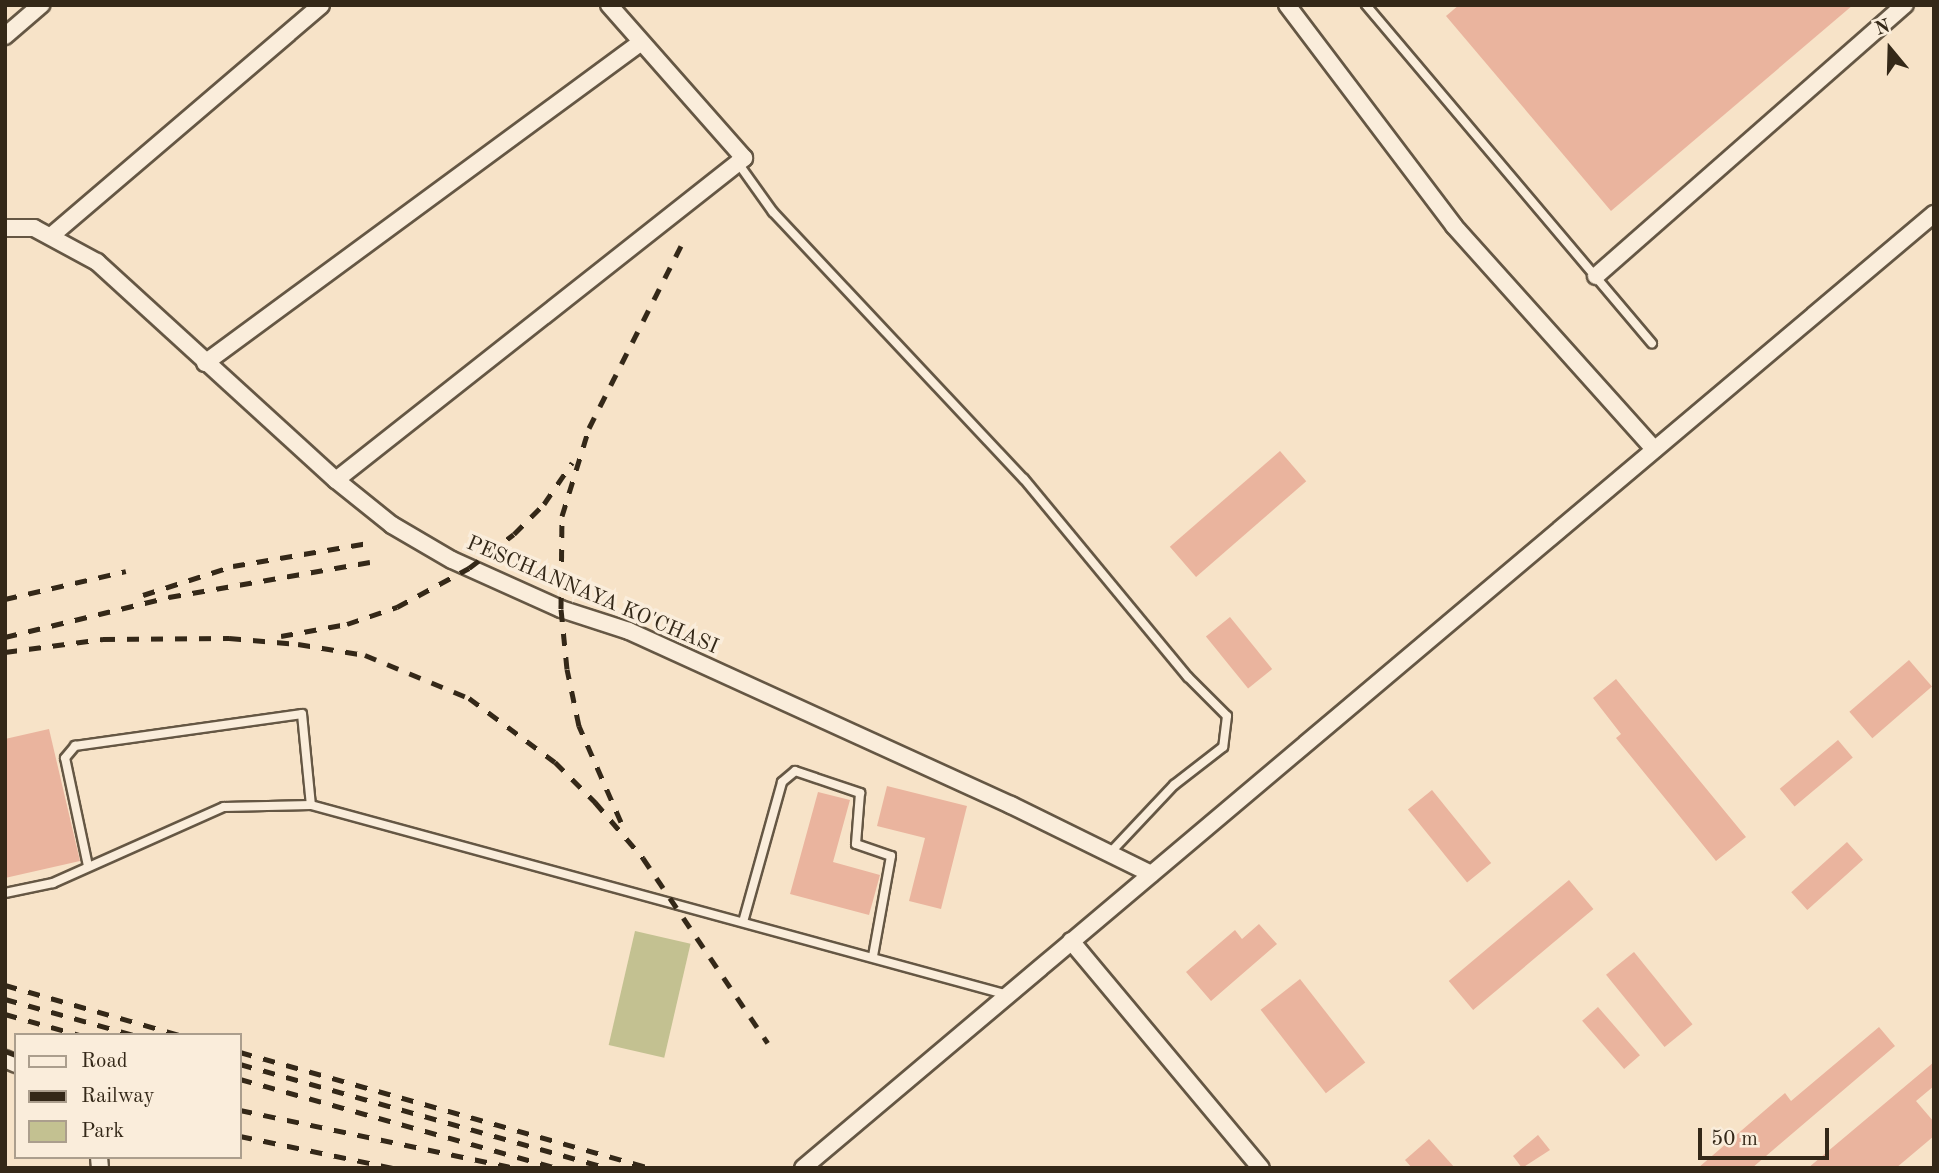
<!DOCTYPE html>
<html>
<head>
<meta charset="utf-8">
<style>
	body { margin:0 }
	#map { position:relative; width:1939px; height:1173px; overflow:hidden; background:#f7e3c8; font-family:"Old Standard TT",serif }
	div>[style] { position:absolute }
	.green>* { inset:0; background:#c3c191; transform-origin:0 0 }
	.building>* { inset:0; background:#eab49e; transform-origin:0 0 }
	.roads { filter:drop-shadow(2px 0 #655744) drop-shadow(-2px 0 #655744) drop-shadow(0 2px #655744) drop-shadow(0 -2px #655744) }
	.service>* { height:8px; margin:-4px; padding:0 4px; transform-origin:4px; border-radius:4px; background:#faeddb }
	.minor>* { height:16px; margin:-8px; padding:0 8px; transform-origin:8px; border-radius:8px; background:#faeddb }
	.rail>* { height:5px; margin-top:-2.5px; transform-origin:0; background:repeating-linear-gradient(90deg,#342818 0 12px,transparent 0 24px) }
	span { translate:-50% -50%; white-space:nowrap; text-align:center; line-height:1.15; -webkit-text-stroke:7px #faeddb; paint-order:stroke }
	.street-label { font-size:21px; color:#342818 }
	.frame { position:absolute; inset:0; border:7px solid #342818; pointer-events:none }
	.legend { position:absolute; left:14px; top:1033px; width:228px; height:126px; box-sizing:border-box; background:#faeddb; border:2px solid #ab9e8d; margin:0; padding:9px 12px; list-style:none; font-size:21px; color:#342818 }
	.legend li { display:flex; align-items:center; gap:14px; height:35px }
	.legend b { width:35px; border:2px solid #ab9e8d }
	.north { position:absolute; left:1855px; top:14px; width:70px; height:70px; -webkit-text-stroke:5px #faeddb; paint-order:stroke; rotate:341deg; font-size:19px; font-weight:700; line-height:28px; text-align:center; color:#342818 }
	.north::after { content:''; display:block; margin:auto; width:24px; height:32px; background:#342818; clip-path:polygon(50% 0,100% 100%,50% 72%,0 100%) }
	.scale { position:absolute; left:1698px; top:1128px; width:131px; height:32px; box-sizing:border-box; border:4px solid #342818; border-top:0; padding-left:9px; font-size:21px; line-height:24px; white-space:nowrap; color:#342818; -webkit-text-stroke:5px #faeddb; paint-order:stroke }
</style>
</head>
<body>
<div id="map">
	<div class="green">
		<i style="left:635px;top:931px;width:57px;height:117px;rotate:13deg"></i>
	</div>
	<div class="building">
		<i style="clip-path:polygon(1459px 5px,1853px 5px,1611px 211px,1446px 16px)"></i>
		<i style="left:1280px;top:451px;width:40px;height:146px;rotate:49deg"></i>
		<i style="left:1230px;top:617px;width:67px;height:31px;rotate:51deg"></i>
		<i style="left:1909px;top:660px;width:35px;height:79px;rotate:49deg"></i>
		<i style="clip-path:polygon(1616px 679px,1746px 837px,1716px 861px,1616px 738px,1621px 734px,1593px 698px)"></i>
		<i style="clip-path:polygon(49px 729px,80px 861px,5px 878px,5px 739px)"></i>
		<i style="left:1838px;top:740px;width:23px;height:76px;rotate:50deg"></i>
		<i style="clip-path:polygon(887px 786px,967px 806px,941px 909px,909px 901px,925px 838px,877px 826px)"></i>
		<i style="left:1432px;top:790px;width:94px;height:31px;rotate:51deg"></i>
		<i style="clip-path:polygon(818px 792px,850px 800px,833px 862px,880px 875px,869px 915px,790px 894px)"></i>
		<i style="left:1847px;top:842px;width:24px;height:75px;rotate:48deg"></i>
		<i style="left:1569px;top:880px;width:38px;height:157px;rotate:50deg"></i>
		<i style="clip-path:polygon(1259px 924px,1277px 944px,1211px 1001px,1186px 972px,1235px 930px,1242px 939px)"></i>
		<i style="left:1634px;top:952px;width:93px;height:36px;rotate:51deg"></i>
		<i style="left:1300px;top:979px;width:106px;height:50px;rotate:52deg"></i>
		<i style="left:1598px;top:1007px;width:64px;height:21px;rotate:49deg"></i>
		<i style="clip-path:polygon(1879px 1027px,1895px 1046px,1752px 1168px,1698px 1168px,1785px 1093px,1791px 1101px)"></i>
		<i style="clip-path:polygon(1934px 1062px,1934px 1086px,1916px 1101px,1934px 1122px,1934px 1136px,1896px 1168px,1808px 1168px)"></i>
		<i style="clip-path:polygon(1538px 1135px,1550px 1150px,1522px 1168px,1513px 1156px)"></i>
		<i style="clip-path:polygon(1429px 1139px,1455px 1168px,1412px 1168px,1405px 1160px)"></i>
	</div>
	<div class="roads">
		<div class="service">
			<i style="left:1366px;top:5px;width:443px;rotate:49.8deg"></i>
			<i style="left:738px;top:163px;width:60px;rotate:54.5deg"></i>
			<i style="left:773px;top:212px;width:366px;rotate:46.8deg"></i>
			<i style="left:1024px;top:479px;width:257px;rotate:50.4deg"></i>
			<i style="left:1188px;top:677px;width:55px;rotate:45deg"></i>
			<i style="left:1227px;top:716px;width:31px;rotate:97deg"></i>
			<i style="left:1223px;top:747px;width:62px;rotate:142.2deg"></i>
			<i style="left:1174px;top:785px;width:95px;rotate:133.3deg"></i>
			<i style="left:88px;top:866px;width:110px;rotate:-102deg"></i>
			<i style="left:65px;top:758px;width:16px;rotate:-50deg"></i>
			<i style="left:75px;top:746px;width:229px;rotate:-8deg"></i>
			<i style="left:302px;top:714px;width:91px;rotate:84.4deg"></i>
			<i style="left:5px;top:893px;width:49px;rotate:-11.8deg"></i>
			<i style="left:53px;top:883px;width:187px;rotate:-24deg"></i>
			<i style="left:224px;top:807px;width:87px;rotate:-1.3deg"></i>
			<i style="left:311px;top:805px;width:722px;rotate:15.25deg"></i>
			<i style="left:743px;top:922px;width:145px;rotate:-74.4deg"></i>
			<i style="left:782px;top:782px;width:17px;rotate:-40deg"></i>
			<i style="left:795px;top:771px;width:69px;rotate:18.7deg"></i>
			<i style="left:860px;top:793px;width:51px;rotate:94.5deg"></i>
			<i style="left:856px;top:844px;width:37px;rotate:19deg"></i>
			<i style="left:891px;top:856px;width:102px;rotate:100.2deg"></i>
		</div>
		<div class="minor">
			<i style="left:1287px;top:5px;width:277px;rotate:52.9deg"></i>
			<i style="left:1454px;top:226px;width:300px;rotate:48.1deg"></i>
			<i style="left:5px;top:36px;width:48px;rotate:-40.7deg"></i>
			<i style="left:5px;top:228px;width:29px"></i>
			<i style="left:34px;top:228px;width:72px;rotate:28.4deg"></i>
			<i style="left:97px;top:262px;width:323px;rotate:42.4deg"></i>
			<i style="left:336px;top:480px;width:72px;rotate:38.8deg"></i>
			<i style="left:392px;top:525px;width:69px;rotate:30.3deg"></i>
			<i style="left:452px;top:560px;width:120px;rotate:24.2deg"></i>
			<i style="left:561px;top:609px;width:71px;rotate:17.9deg"></i>
			<i style="left:629px;top:631px;width:420px;rotate:24.5deg"></i>
			<i style="left:1011px;top:805px;width:156px;rotate:26.2deg"></i>
			<i style="left:51px;top:236px;width:355px;rotate:-40.5deg"></i>
			<i style="left:1596px;top:276px;width:411px;rotate:-41.3deg"></i>
			<i style="left:205px;top:363px;width:540px;rotate:-36.34deg"></i>
			<i style="left:336px;top:480px;width:520px;rotate:-38.28deg"></i>
			<i style="left:744px;top:158px;width:204px;rotate:-131.4deg"></i>
			<i style="left:1071px;top:941px;width:296px;rotate:50.1deg"></i>
			<i style="left:5px;top:1059px;width:12px;rotate:24deg"></i>
			<i style="left:99px;top:1157px;width:11px;rotate:85deg"></i>
			<i style="left:803px;top:1168px;width:1480px;rotate:-40.15deg"></i>
		</div>
	</div>
	<div class="rail">
		<i style="left:143px;top:595px;width:95px;rotate:-17.9deg"></i>
		<i style="left:233px;top:566px;width:137px;rotate:-9.7deg"></i>
		<i style="left:5px;top:599px;width:124px;rotate:-13deg"></i>
		<i style="left:281px;top:636px;width:67px;rotate:-10.3deg"></i>
		<i style="left:347px;top:624px;width:53px;rotate:-18.8deg"></i>
		<i style="left:397px;top:607px;width:82px;rotate:-28.4deg"></i>
		<i style="left:469px;top:568px;width:56px;rotate:-37.1deg"></i>
		<i style="left:514px;top:534px;width:42px;rotate:-45deg"></i>
		<i style="left:544px;top:504px;width:50px;rotate:-55.7deg"></i>
		<i style="left:5px;top:637px;width:169px;rotate:-13.7deg"></i>
		<i style="left:169px;top:597px;width:204px;rotate:-9.9deg"></i>
		<i style="left:5px;top:652px;width:99px;rotate:-7.6deg"></i>
		<i style="left:103px;top:639px;width:126px;rotate:-0.5deg"></i>
		<i style="left:229px;top:638px;width:69px;rotate:5deg"></i>
		<i style="left:298px;top:644px;width:68px;rotate:9.3deg"></i>
		<i style="left:365px;top:655px;width:113px;rotate:22.5deg"></i>
		<i style="left:469px;top:698px;width:107px;rotate:36.7deg"></i>
		<i style="left:555px;top:762px;width:57px;rotate:45deg"></i>
		<i style="left:595px;top:802px;width:74px;rotate:49.4deg"></i>
		<i style="left:643px;top:858px;width:223px;rotate:56deg"></i>
		<i style="left:621px;top:822px;width:105px;rotate:-113.6deg"></i>
		<i style="left:579px;top:726px;width:58px;rotate:-101.9deg"></i>
		<i style="left:567px;top:669px;width:60px;rotate:-95.7deg"></i>
		<i style="left:561px;top:609px;width:93px;rotate:-89.4deg"></i>
		<i style="left:562px;top:516px;width:92px;rotate:-72.9deg"></i>
		<i style="left:589px;top:428px;width:204px;rotate:-63.2deg"></i>
		<i style="left:5px;top:985px;width:181px;rotate:16deg"></i>
		<i style="left:5px;top:999px;width:134px;rotate:15.6deg"></i>
		<i style="left:5px;top:1014px;width:77px;rotate:15.8deg"></i>
		<i style="left:5px;top:1051px;width:12px;rotate:20deg"></i>
		<i style="left:240px;top:1052px;width:425px;rotate:15.8deg"></i>
		<i style="left:240px;top:1064px;width:382px;rotate:15.8deg"></i>
		<i style="left:240px;top:1079px;width:329px;rotate:15.7deg"></i>
		<i style="left:240px;top:1110px;width:282px;rotate:11.9deg"></i>
		<i style="left:240px;top:1136px;width:156px;rotate:11.8deg"></i>
	</div>
	<div class="street-label">
		<span style="left:592px;top:596px;rotate:23deg">PESCHANNAYA KO'CHASI</span>
	</div>
	<div class="frame"></div>
	<ul class="legend">
	<li><b style="height:9px;background:#faeddb"></b>Road</li>
	<li><b style="height:9px;background:#342818"></b>Railway</li>
	<li><b style="height:19px;background:#c3c191"></b>Park</li>
	</ul>
	<div class="north">N</div>
	<div class="scale">50 m</div>
</div>
</body>
</html>
